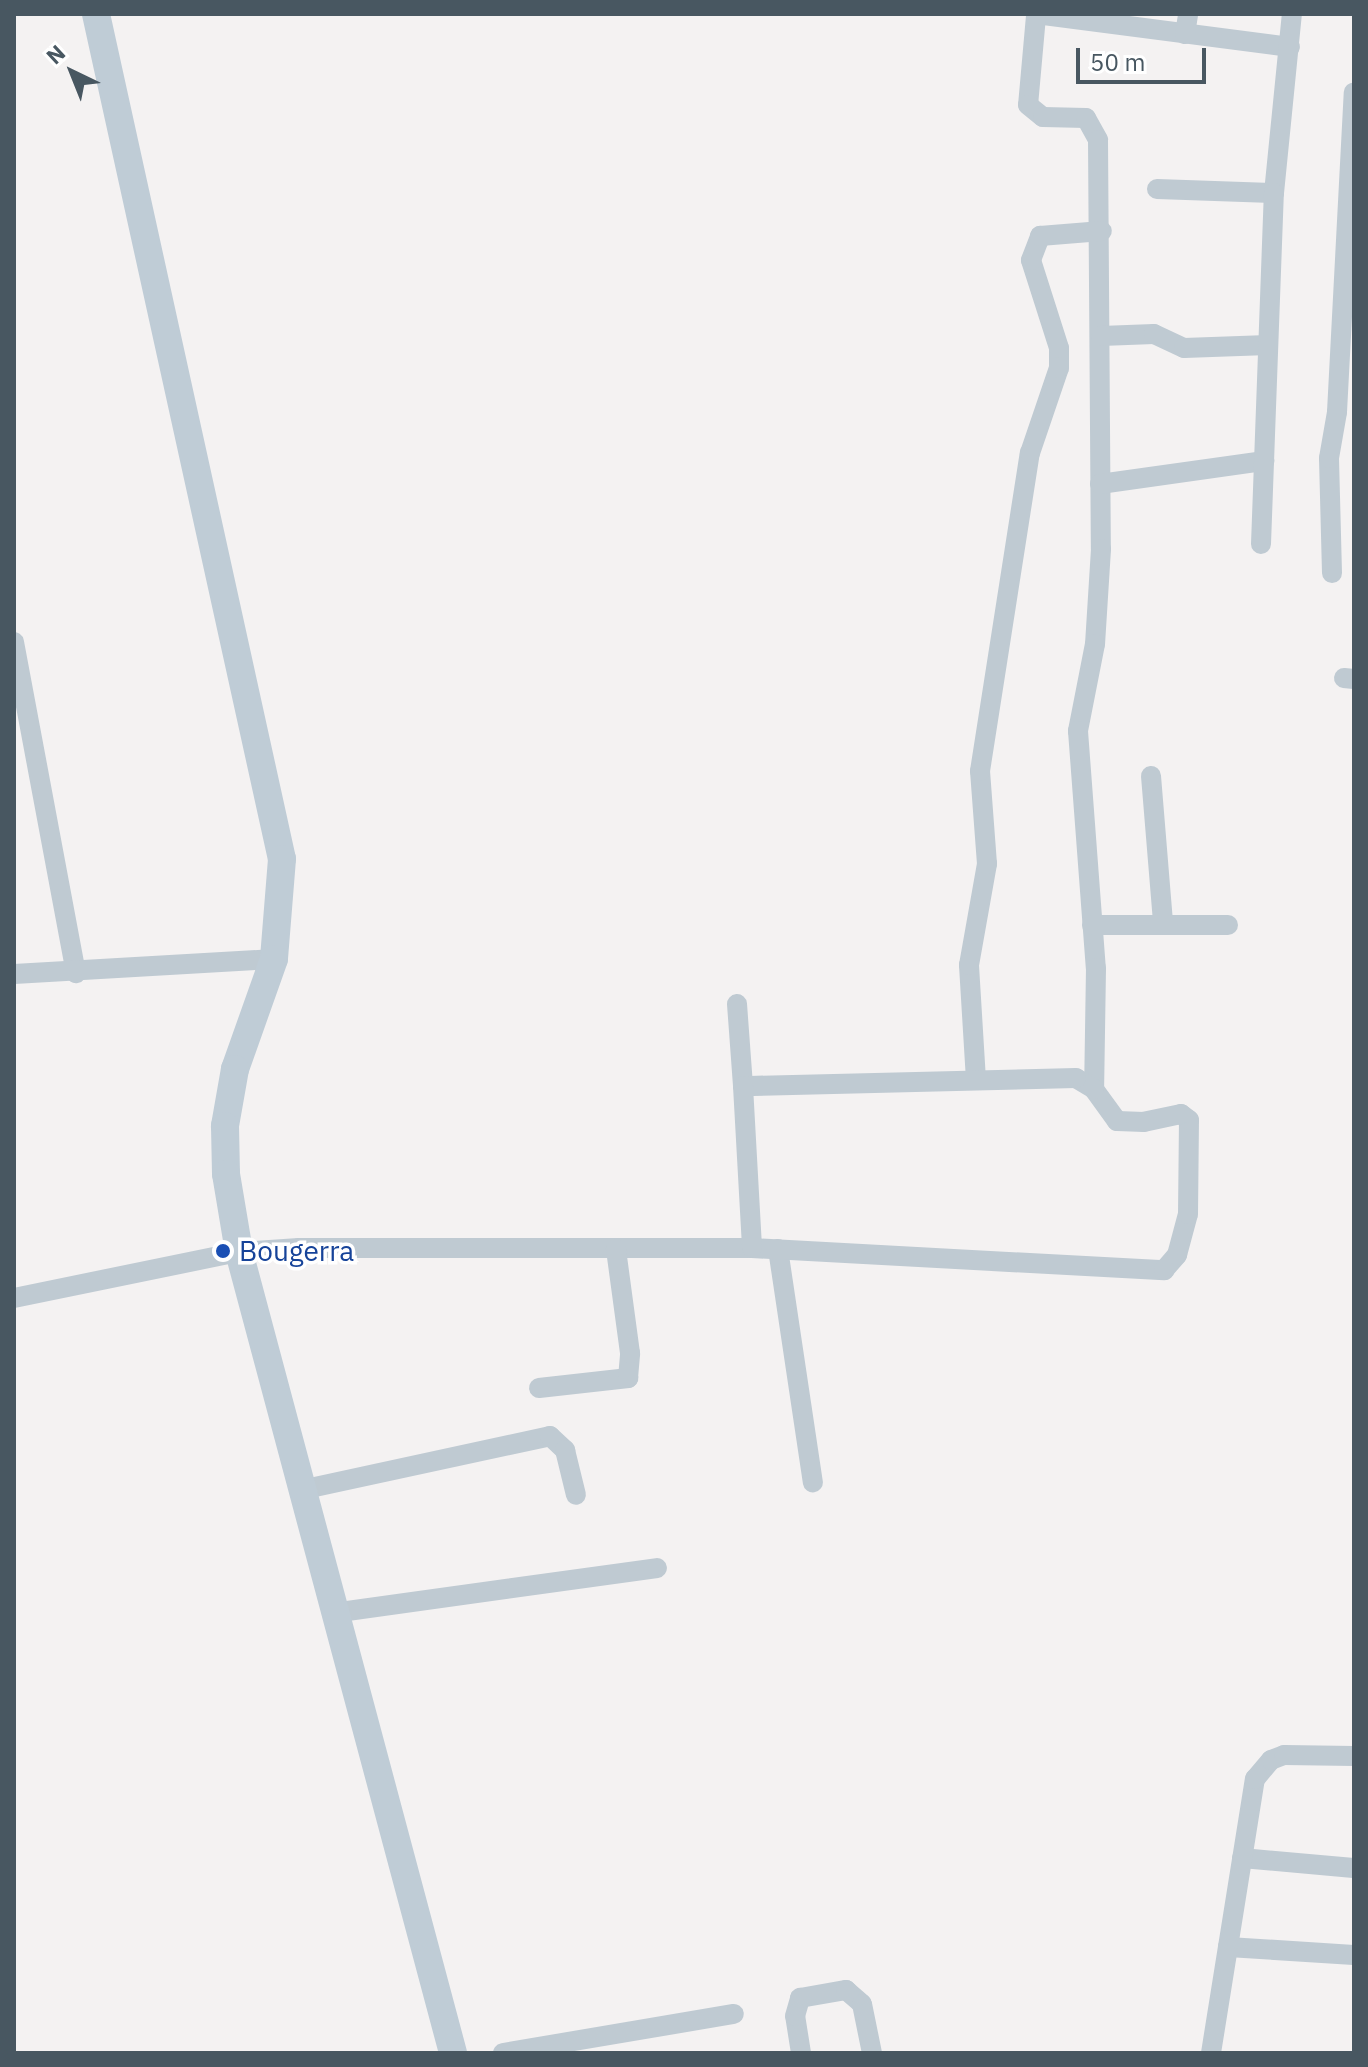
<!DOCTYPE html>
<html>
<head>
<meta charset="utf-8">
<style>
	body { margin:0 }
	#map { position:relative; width:1368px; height:2067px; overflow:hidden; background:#f4f2f2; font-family:"IBM Plex Sans",sans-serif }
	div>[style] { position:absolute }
	.street>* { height:20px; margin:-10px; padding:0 10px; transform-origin:10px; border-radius:10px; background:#bfcad2 }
	.secondary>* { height:28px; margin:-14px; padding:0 14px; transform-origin:14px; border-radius:14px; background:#bfccd6 }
	.dots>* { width:22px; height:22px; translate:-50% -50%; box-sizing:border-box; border:4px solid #fff; border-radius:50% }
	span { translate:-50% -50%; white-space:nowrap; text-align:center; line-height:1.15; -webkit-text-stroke:7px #fff; paint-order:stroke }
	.transit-label { font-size:28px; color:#164399 }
	.left { translate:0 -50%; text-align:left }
	.frame { position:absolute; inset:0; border:16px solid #485761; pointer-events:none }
	.north { position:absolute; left:32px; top:32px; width:80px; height:80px; -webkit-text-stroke:6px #fff; paint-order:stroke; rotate:317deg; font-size:22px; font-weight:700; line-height:32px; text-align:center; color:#485761 }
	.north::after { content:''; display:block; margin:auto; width:28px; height:36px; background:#485761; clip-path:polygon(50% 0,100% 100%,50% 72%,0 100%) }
	.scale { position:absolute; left:1076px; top:48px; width:130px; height:36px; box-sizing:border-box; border:4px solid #485761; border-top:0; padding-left:10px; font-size:24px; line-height:28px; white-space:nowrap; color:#485761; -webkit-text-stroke:6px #fff; paint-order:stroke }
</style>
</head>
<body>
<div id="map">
	<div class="street">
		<i style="left:1036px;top:14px;width:256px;rotate:7.4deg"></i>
		<i style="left:1036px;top:16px;width:89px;rotate:95.1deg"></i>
		<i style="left:1028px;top:105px;width:19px;rotate:39deg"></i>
		<i style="left:1043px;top:117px;width:43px;rotate:1.3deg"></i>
		<i style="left:1086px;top:118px;width:25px;rotate:61deg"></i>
		<i style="left:1098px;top:140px;width:409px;rotate:89.6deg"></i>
		<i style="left:1101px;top:549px;width:95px;rotate:93.6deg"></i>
		<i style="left:1095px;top:644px;width:89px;rotate:101.1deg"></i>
		<i style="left:1078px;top:731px;width:238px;rotate:85.7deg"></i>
		<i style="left:1096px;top:968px;width:121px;rotate:90.9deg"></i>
		<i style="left:1185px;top:34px;width:20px;rotate:-81deg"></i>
		<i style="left:1157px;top:189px;width:117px;rotate:2deg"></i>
		<i style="left:1274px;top:193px;width:180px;rotate:-84.3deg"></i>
		<i style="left:1101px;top:336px;width:53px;rotate:-2.2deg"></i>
		<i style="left:1154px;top:334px;width:33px;rotate:25deg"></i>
		<i style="left:1184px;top:348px;width:84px;rotate:-2deg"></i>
		<i style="left:1100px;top:484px;width:166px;rotate:-8deg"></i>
		<i style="left:1261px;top:544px;width:351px;rotate:-87.9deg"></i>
		<i style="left:1332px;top:573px;width:115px;rotate:-91.5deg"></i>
		<i style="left:1329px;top:458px;width:47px;rotate:-80.1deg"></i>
		<i style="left:1337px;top:412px;width:320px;rotate:-87deg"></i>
		<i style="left:14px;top:642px;width:337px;rotate:79.4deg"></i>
		<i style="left:1344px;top:678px;width:10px;rotate:6deg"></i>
		<i style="left:1151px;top:776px;width:147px;rotate:85.3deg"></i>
		<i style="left:1092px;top:925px;width:136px"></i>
		<i style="left:14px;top:974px;width:260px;rotate:-3.3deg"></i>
		<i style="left:737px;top:1004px;width:82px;rotate:85.8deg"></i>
		<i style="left:976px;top:1080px;width:115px;rotate:-93.5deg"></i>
		<i style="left:969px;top:965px;width:103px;rotate:-79.9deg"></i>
		<i style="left:987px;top:864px;width:93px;rotate:-94.3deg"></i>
		<i style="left:980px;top:771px;width:322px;rotate:-81.1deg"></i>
		<i style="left:1030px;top:453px;width:90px;rotate:-71.2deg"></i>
		<i style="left:1059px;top:368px;width:20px;rotate:-90deg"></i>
		<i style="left:1059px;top:348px;width:92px;rotate:-107.7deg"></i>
		<i style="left:1031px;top:260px;width:26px;rotate:-69deg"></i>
		<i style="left:1040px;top:236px;width:62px;rotate:-4.6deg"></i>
		<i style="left:778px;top:1249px;width:236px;rotate:81.5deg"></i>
		<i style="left:14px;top:1298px;width:230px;rotate:-11.6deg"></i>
		<i style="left:239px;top:1252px;width:60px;rotate:-3.8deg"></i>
		<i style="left:299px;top:1248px;width:453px"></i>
		<i style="left:752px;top:1248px;width:413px;rotate:3.1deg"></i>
		<i style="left:1164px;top:1270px;width:20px;rotate:-49deg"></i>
		<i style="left:1177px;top:1255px;width:42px;rotate:-75deg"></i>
		<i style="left:1188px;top:1214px;width:94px;rotate:-89.4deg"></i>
		<i style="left:1189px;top:1120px;width:10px;rotate:-143deg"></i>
		<i style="left:1181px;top:1114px;width:38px;rotate:168deg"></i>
		<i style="left:1144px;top:1122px;width:27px;rotate:-178deg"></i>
		<i style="left:1117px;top:1121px;width:39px;rotate:-126deg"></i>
		<i style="left:1094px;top:1089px;width:21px;rotate:-149deg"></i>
		<i style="left:1076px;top:1078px;width:333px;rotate:178.6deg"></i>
		<i style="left:743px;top:1086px;width:162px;rotate:86.8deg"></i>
		<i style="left:539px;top:1388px;width:90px;rotate:-6.4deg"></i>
		<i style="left:628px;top:1378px;width:25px;rotate:-85deg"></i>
		<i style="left:630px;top:1353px;width:105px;rotate:-97.7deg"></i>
		<i style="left:301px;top:1490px;width:255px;rotate:-12.2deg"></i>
		<i style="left:550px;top:1436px;width:21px;rotate:43deg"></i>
		<i style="left:565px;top:1450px;width:46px;rotate:76.3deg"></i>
		<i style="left:333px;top:1613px;width:327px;rotate:-7.9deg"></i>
		<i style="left:1242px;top:1858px;width:112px;rotate:5.1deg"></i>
		<i style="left:1228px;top:1947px;width:126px;rotate:3.6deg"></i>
		<i style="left:503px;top:2053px;width:234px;rotate:-9.6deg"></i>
		<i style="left:801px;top:2053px;width:37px;rotate:-99deg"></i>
		<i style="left:795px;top:2016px;width:19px;rotate:-74deg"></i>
		<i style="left:800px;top:1998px;width:47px;rotate:-9.9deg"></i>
		<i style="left:846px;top:1990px;width:21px;rotate:41deg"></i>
		<i style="left:862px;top:2004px;width:50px;rotate:78.5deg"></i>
		<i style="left:1211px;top:2053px;width:278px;rotate:-80.9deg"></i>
		<i style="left:1255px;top:1779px;width:25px;rotate:-50deg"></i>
		<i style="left:1271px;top:1760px;width:14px;rotate:-21deg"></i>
		<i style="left:1284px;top:1755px;width:70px;rotate:0.8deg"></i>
	</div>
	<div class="secondary">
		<i style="left:96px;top:14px;width:865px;rotate:77.59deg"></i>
		<i style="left:282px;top:859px;width:100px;rotate:94.6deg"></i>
		<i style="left:274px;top:959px;width:117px;rotate:109.5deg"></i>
		<i style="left:235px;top:1069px;width:58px;rotate:100deg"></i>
		<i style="left:225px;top:1126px;width:48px;rotate:88.8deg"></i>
		<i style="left:226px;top:1174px;width:79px;rotate:80.5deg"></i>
		<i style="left:239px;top:1252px;width:829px;rotate:75.04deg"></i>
	</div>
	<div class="dots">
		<i style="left:223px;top:1251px;background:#1a4fb4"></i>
	</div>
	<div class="transit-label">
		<span class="left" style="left:239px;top:1251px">Bougerra</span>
	</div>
	<div class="frame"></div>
	<div class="north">N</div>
	<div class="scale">50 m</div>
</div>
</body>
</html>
